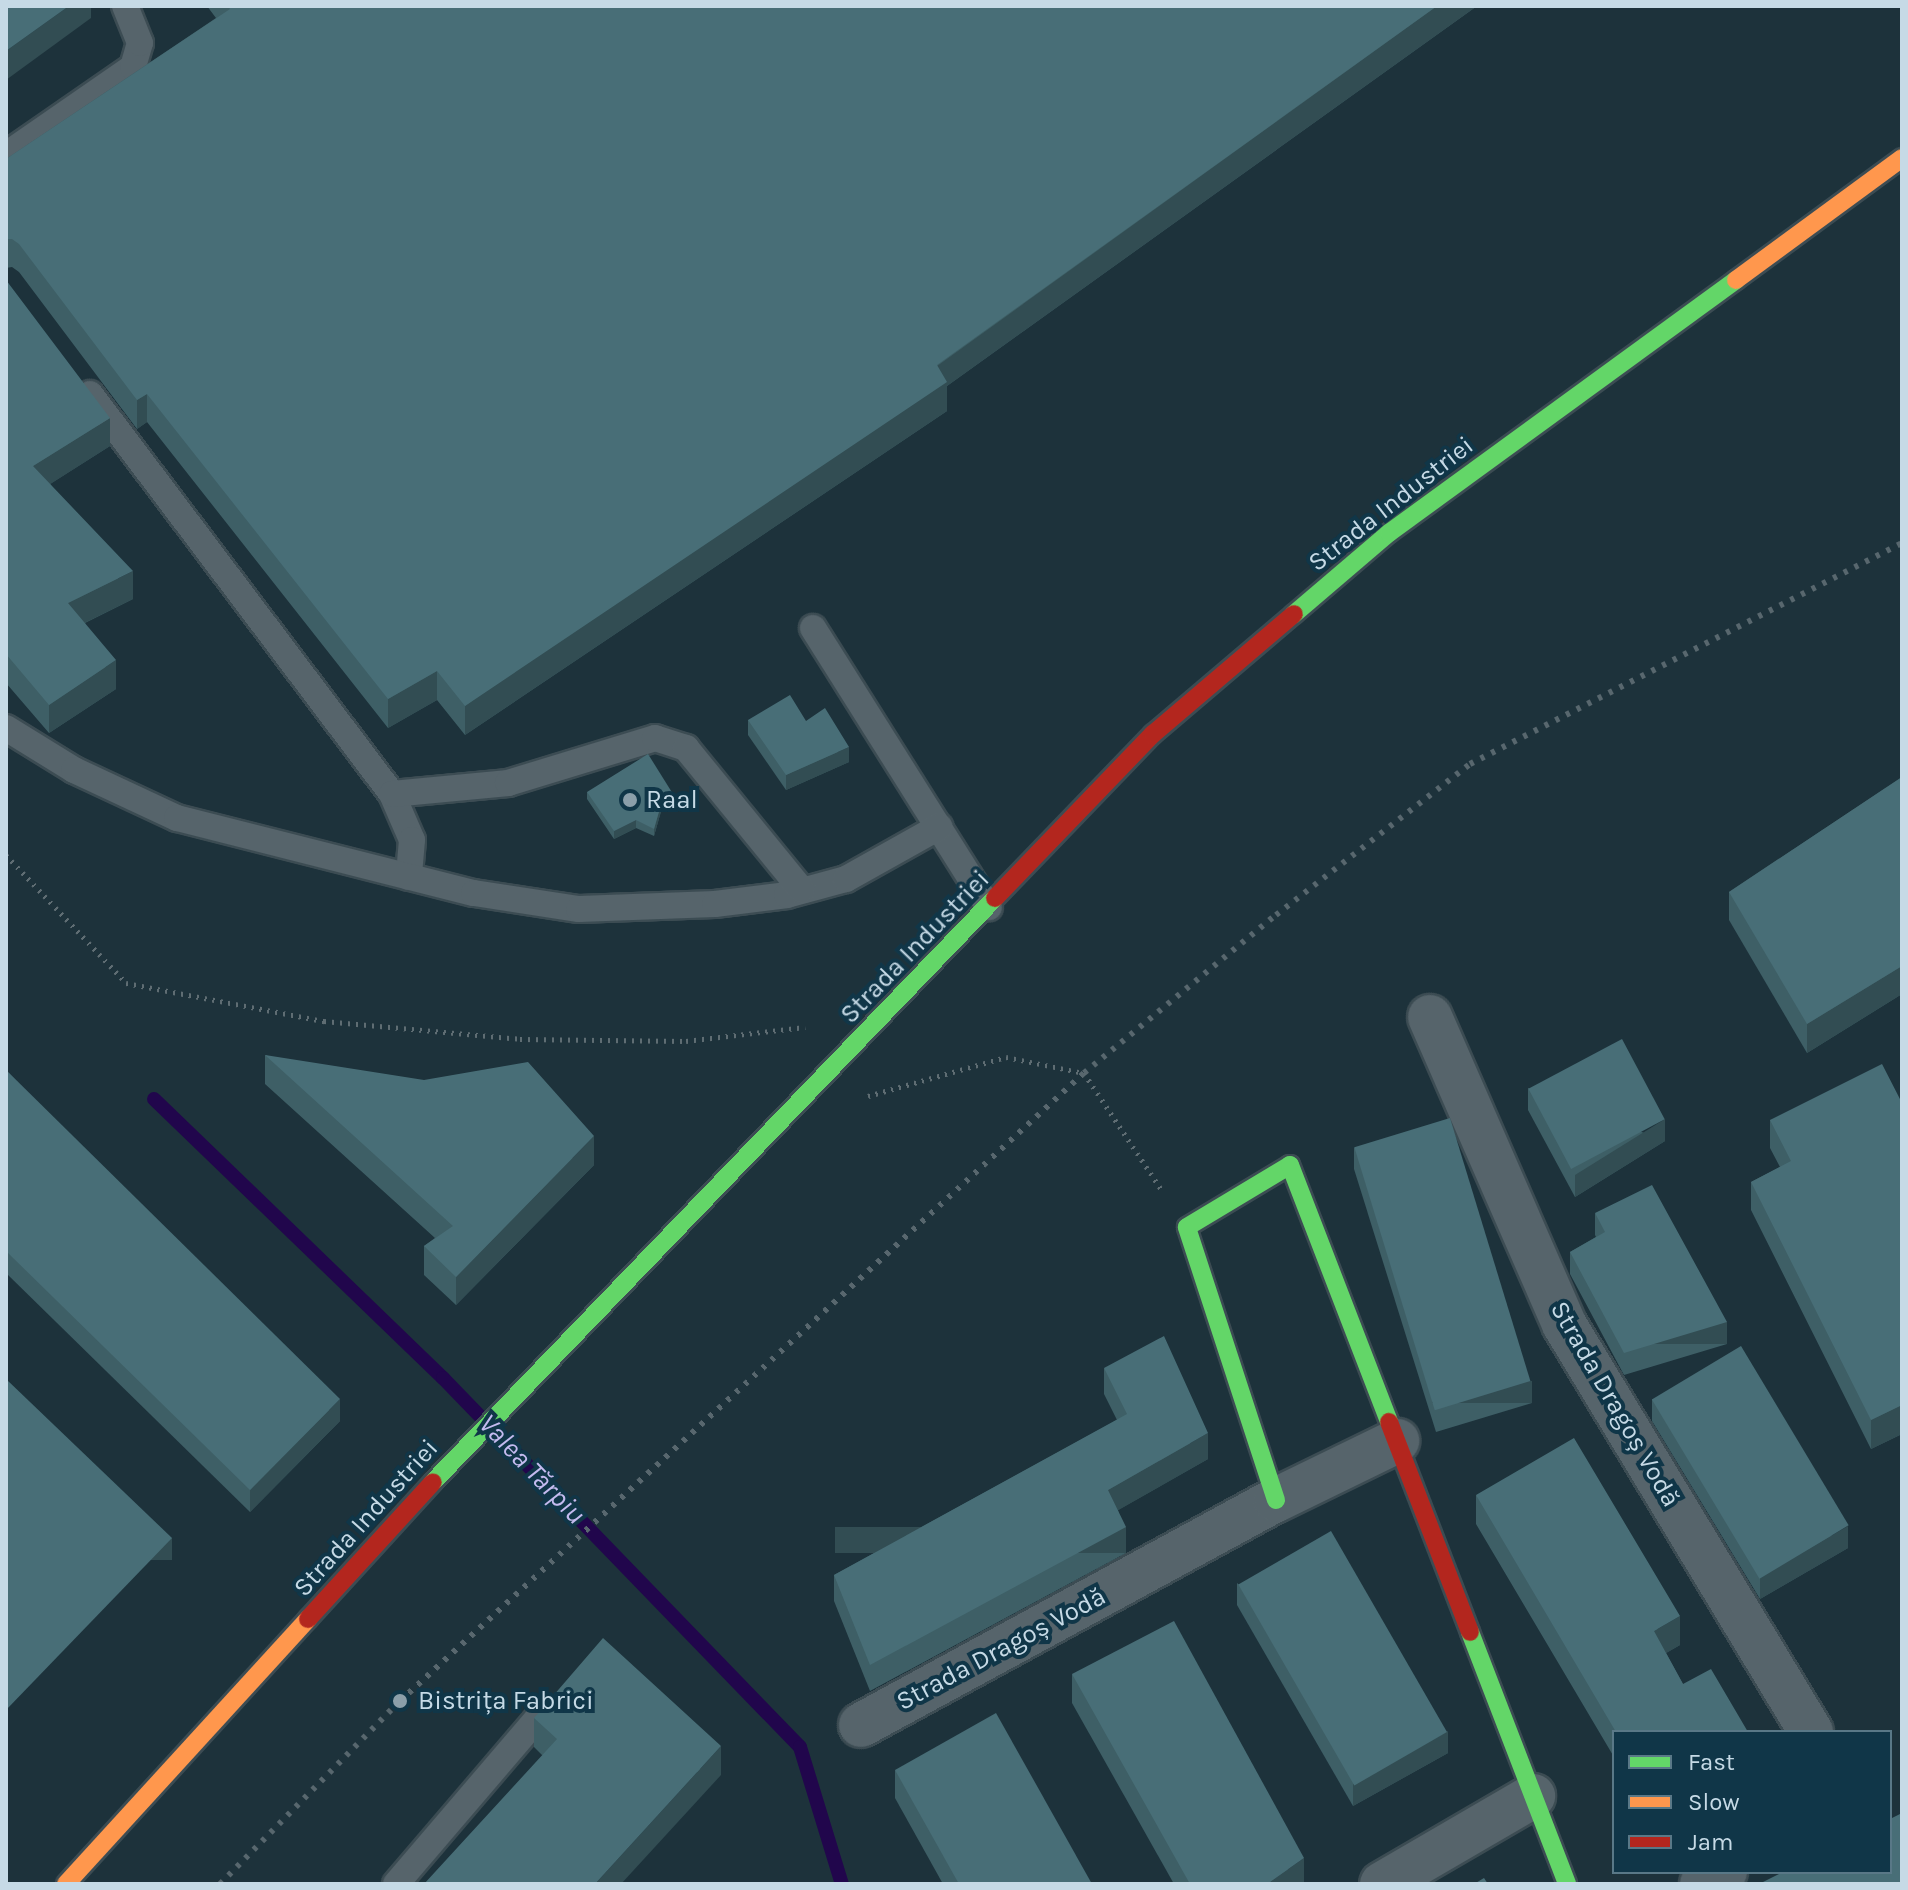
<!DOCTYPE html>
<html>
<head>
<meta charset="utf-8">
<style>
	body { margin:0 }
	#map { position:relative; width:1908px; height:1890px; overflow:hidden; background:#1d323b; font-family:Karla,sans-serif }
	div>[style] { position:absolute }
	.stream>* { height:14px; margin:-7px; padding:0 7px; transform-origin:7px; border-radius:7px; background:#21064c }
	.path>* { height:5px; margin-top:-2.5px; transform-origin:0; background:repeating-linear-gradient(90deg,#5f6d73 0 2px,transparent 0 8px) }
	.roads { filter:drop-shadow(2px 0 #3c4c53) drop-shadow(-2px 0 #3c4c53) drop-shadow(0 2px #3c4c53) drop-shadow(0 -2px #3c4c53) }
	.lane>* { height:26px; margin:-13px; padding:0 13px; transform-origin:13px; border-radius:13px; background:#56646b }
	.street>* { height:44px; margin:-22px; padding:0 22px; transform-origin:22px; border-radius:22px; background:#56646b }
	.fast>* { height:18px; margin:-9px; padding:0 9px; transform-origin:9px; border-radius:9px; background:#63d668 }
	.slow>* { height:18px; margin:-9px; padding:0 9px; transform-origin:9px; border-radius:9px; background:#ff974d }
	.jam>* { height:18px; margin:-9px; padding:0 9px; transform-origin:9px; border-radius:9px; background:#b3261e }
	.rail>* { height:6px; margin-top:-3px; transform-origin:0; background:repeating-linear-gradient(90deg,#58676e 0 4px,transparent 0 12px) }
	.wall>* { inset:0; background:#3e5f66 }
	.shaded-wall>* { inset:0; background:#324d53; transform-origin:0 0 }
	.building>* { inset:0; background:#486e77; transform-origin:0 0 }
	.dots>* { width:22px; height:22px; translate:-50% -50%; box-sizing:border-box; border:4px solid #103648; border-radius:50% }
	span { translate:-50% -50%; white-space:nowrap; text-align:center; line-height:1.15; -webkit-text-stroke:8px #103648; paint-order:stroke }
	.street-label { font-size:26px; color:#c6dae6 }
	.poi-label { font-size:26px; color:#c6dae6 }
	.left { translate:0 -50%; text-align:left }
	.water-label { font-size:28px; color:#c4bbef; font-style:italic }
	.frame { position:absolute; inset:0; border:8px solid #c6dae6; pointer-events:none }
	.legend { position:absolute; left:1612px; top:1730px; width:280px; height:144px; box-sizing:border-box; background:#103648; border:2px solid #597887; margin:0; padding:10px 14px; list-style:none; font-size:24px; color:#c6dae6 }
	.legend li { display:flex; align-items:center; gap:16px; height:40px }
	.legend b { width:40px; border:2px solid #597887 }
</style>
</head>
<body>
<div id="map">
	<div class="stream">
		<i style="left:154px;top:1099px;width:402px;rotate:44deg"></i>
		<i style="left:443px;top:1378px;width:513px;rotate:45.95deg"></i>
		<i style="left:800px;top:1747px;width:143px;rotate:73deg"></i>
	</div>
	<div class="path">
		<i style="left:6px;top:855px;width:175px;rotate:46.8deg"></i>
		<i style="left:126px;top:983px;width:202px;rotate:10.9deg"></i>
		<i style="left:324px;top:1021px;width:197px;rotate:5.2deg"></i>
		<i style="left:520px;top:1039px;width:166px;rotate:0.7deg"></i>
		<i style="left:686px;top:1041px;width:120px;rotate:-6.7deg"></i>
		<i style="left:868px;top:1096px;width:143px;rotate:-15.8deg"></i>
		<i style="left:1006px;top:1057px;width:80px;rotate:11.6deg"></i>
		<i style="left:1084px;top:1073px;width:139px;rotate:56.4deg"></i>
	</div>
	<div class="roads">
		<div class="lane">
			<i style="left:6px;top:155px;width:155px;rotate:-34.7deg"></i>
			<i style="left:133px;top:67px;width:25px;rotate:-74deg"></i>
			<i style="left:140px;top:43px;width:40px;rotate:-112deg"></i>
			<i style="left:90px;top:394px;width:501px;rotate:52.95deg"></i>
			<i style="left:392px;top:794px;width:50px;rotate:66.5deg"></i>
			<i style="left:412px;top:840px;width:37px;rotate:95deg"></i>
			<i style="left:813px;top:628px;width:330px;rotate:57.8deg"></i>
			<i style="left:6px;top:728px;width:80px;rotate:31.7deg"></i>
			<i style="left:74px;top:770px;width:114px;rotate:25deg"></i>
			<i style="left:177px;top:818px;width:306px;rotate:14.2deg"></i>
			<i style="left:474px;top:893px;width:106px;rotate:8.7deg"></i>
			<i style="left:579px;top:909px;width:136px;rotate:-2.1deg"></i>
			<i style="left:715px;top:904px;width:73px;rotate:-7.1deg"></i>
			<i style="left:787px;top:895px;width:61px;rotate:-15.2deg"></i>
			<i style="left:846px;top:879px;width:107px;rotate:-29.2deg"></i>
			<i style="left:392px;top:794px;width:117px;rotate:-5.4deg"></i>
			<i style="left:508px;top:783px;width:154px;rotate:-17deg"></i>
			<i style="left:655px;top:738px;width:33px;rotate:18deg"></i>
			<i style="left:686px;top:748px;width:183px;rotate:50.8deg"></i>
			<i style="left:396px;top:1884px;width:216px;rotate:-49.5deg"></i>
		</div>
		<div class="street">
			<i style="left:1430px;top:1017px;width:335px;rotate:66.4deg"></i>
			<i style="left:1564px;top:1324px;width:477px;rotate:58.8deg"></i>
			<i style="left:861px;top:1725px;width:472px;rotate:-28.5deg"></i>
			<i style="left:1276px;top:1500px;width:135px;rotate:-26deg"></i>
			<i style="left:1382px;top:1884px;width:175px;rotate:-30.2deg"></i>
			<i style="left:1702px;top:1884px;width:26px;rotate:-28deg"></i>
		</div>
		<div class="fast">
			<i style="left:1294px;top:614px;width:125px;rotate:-40.5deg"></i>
			<i style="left:1389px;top:533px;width:429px;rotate:-36.1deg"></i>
			<i style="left:433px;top:1482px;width:810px;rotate:-46.1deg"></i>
			<i style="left:1276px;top:1500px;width:287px;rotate:-108.1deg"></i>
			<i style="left:1187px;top:1227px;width:120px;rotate:-31deg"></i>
			<i style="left:1290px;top:1165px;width:275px;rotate:68.9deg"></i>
			<i style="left:1470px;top:1632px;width:270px;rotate:68.9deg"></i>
		</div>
		<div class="slow">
			<i style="left:1736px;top:280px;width:206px;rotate:-36.3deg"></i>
			<i style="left:66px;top:1884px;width:359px;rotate:-47.6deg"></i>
		</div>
		<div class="jam">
			<i style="left:995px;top:898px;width:228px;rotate:-46.1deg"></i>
			<i style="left:1153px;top:734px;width:185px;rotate:-40.4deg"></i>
			<i style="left:1389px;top:1422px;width:225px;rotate:68.9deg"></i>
			<i style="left:308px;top:1619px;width:185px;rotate:-47.6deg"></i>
		</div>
	</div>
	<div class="rail">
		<i style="left:220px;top:1884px;width:257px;rotate:-45.5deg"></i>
		<i style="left:400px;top:1701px;width:929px;rotate:-42.56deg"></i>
		<i style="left:1084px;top:1073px;width:249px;rotate:-39.5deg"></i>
		<i style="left:1276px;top:915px;width:246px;rotate:-37.9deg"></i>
		<i style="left:1470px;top:764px;width:485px;rotate:-27.1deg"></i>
	</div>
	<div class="wall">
		<i style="clip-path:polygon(207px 6px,1477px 6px,947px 386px,947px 411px,465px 735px,437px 700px,388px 728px,147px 422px,137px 429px,19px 272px,12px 267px,6px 268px,6px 159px,216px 18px)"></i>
		<i style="clip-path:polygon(6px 280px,110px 446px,50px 484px,133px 599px,85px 623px,116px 689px,49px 733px,6px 683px)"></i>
		<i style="clip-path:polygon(748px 720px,806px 721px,849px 762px,786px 790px,748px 735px)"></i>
		<i style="clip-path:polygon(1902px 777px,1902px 994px,1807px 1053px,1729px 920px,1729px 892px)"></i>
		<i style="clip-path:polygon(587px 792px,673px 801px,662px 808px,654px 836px,636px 828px,614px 839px,587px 799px)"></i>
		<i style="clip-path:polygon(265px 1055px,594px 1165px,456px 1305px,424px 1275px,424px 1246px,435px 1238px,265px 1084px)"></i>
		<i style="clip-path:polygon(6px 1070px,340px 1421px,250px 1512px,6px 1273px)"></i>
		<i style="clip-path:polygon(1528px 1088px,1665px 1141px,1575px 1197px,1528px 1110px)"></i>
		<i style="clip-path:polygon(1902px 1103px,1902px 1434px,1871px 1449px,1751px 1210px,1751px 1182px,1780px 1167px,1770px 1148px,1770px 1120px)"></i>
		<i style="clip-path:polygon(1354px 1147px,1532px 1403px,1436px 1432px,1354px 1169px)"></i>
		<i style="clip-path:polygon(1595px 1213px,1727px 1344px,1624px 1375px,1570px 1274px,1570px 1252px,1596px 1237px,1595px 1235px)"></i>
		<i style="clip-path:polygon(1104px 1368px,1208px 1459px,1118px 1510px,1126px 1553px,870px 1691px,834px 1601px,834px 1575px,1117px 1420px,1104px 1394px)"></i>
		<i style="clip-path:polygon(1652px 1399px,1848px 1548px,1760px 1599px,1652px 1421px)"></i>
		<i style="clip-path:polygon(1476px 1495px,1680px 1645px,1666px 1653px,1683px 1684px,1748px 1732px,1614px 1732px,1614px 1757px,1476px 1524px)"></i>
		<i style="clip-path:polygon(1237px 1583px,1448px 1753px,1353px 1806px,1237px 1605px)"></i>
		<i style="clip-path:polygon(1072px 1674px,1304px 1884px,1174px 1884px,1072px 1703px)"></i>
		<i style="clip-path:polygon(534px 1718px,721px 1775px,542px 1755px,534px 1747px)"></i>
		<i style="clip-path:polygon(895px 1770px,1092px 1884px,943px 1884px,895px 1798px)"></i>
	</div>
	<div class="shaded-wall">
		<i style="clip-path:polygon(69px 6px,91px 6px,91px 18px,6px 80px,6px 51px)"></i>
		<i style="clip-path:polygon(1437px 6px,1477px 6px,947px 386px,947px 411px,465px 735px,465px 706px)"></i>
		<i style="clip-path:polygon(147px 394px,147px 422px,137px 429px,137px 400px)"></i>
		<i style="clip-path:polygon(110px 418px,110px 446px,33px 495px,33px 466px)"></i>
		<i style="clip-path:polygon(133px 571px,133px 599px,68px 631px,68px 603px)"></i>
		<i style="clip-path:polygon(116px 660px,116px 689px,49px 733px,49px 705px)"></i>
		<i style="clip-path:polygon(437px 671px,437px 700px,388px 728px,388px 699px)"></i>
		<i style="clip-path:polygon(849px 747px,849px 762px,786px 790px,786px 775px)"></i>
		<i style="clip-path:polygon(673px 794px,673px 801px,662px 808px,654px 836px,654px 829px,662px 801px)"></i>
		<i style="clip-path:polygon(636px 820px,636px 828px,614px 839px,614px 831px)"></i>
		<i style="clip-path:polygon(1902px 966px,1902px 994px,1807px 1053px,1807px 1024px)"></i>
		<i style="clip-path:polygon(1665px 1119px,1665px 1141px,1575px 1197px,1575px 1175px)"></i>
		<i style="clip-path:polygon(594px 1136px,594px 1165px,456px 1305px,456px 1277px)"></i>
		<i style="left:1727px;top:1322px;width:22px;height:108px;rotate:90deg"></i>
		<i style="left:1532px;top:1381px;width:22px;height:100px;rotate:90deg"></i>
		<i style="clip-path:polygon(340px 1399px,340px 1421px,250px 1512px,250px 1490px)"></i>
		<i style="clip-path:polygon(1902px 1405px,1902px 1434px,1871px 1449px,1871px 1420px)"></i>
		<i style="clip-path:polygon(1208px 1433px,1208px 1459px,1108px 1516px,1108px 1490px)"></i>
		<i style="clip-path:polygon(1848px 1526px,1848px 1548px,1760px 1599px,1760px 1577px)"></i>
		<i style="left:1126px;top:1527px;width:26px;height:291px;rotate:90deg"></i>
		<i style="left:172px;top:1538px;width:22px;height:239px;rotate:90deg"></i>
		<i style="clip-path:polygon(1680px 1616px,1680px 1645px,1654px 1660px,1654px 1631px)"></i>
		<i style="clip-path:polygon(1448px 1731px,1448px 1753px,1353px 1806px,1353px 1784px)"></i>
		<i style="clip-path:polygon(721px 1746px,721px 1775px,621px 1884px,595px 1884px)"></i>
		<i style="clip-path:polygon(1304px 1858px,1304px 1884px,1267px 1884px)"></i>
	</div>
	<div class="building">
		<i style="clip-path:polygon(6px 6px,69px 6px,6px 51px)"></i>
		<i style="clip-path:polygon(228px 6px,1437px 6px,937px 365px,947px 382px,465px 706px,437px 671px,388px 699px,147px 394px,137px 400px,19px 244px,12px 239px,6px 239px,6px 159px,230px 9px)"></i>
		<i style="clip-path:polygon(6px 280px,110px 418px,33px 466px,133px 571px,68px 603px,116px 660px,49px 705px,6px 654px)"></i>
		<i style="clip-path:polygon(790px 695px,806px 721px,825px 708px,849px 747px,786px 775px,748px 720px)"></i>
		<i style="clip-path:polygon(648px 754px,673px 794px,662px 801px,654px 829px,636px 820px,614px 831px,587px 792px)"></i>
		<i style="clip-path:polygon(1902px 777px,1902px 966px,1807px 1024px,1729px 892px)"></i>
		<i style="left:1622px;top:1039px;width:91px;height:106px;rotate:62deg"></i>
		<i style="clip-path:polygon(265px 1055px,424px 1080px,528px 1062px,594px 1136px,456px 1277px,424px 1246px,453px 1226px)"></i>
		<i style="clip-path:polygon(1882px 1064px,1902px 1103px,1902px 1405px,1871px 1420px,1751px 1182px,1791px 1161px,1770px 1120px)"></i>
		<i style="clip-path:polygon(6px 1070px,340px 1399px,250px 1490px,6px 1251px)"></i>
		<i style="left:1450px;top:1118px;width:275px;height:100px;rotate:73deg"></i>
		<i style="clip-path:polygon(1652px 1185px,1727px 1322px,1624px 1353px,1570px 1252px,1605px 1232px,1595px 1213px)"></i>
		<i style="clip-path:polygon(1164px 1336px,1208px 1433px,1108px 1490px,1126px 1527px,870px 1665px,834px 1575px,1127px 1414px,1104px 1368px)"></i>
		<i style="left:1741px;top:1346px;width:209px;height:104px;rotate:59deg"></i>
		<i style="clip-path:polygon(6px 1379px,172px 1538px,6px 1710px)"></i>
		<i style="clip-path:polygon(1574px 1438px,1680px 1616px,1654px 1631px,1683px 1684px,1711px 1669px,1748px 1732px,1616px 1732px,1476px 1495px)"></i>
		<i style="left:1331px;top:1531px;width:232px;height:107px;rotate:60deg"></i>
		<i style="clip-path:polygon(1174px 1621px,1304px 1858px,1267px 1884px,1190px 1884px,1072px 1674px)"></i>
		<i style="clip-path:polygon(603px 1638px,721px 1746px,595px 1884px,424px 1884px,557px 1739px,534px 1718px)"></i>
		<i style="clip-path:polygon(996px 1713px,1092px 1884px,959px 1884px,895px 1770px)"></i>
		<i style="clip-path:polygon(1902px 1813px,1902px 1884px,1759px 1884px,1783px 1872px,1890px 1872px,1890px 1819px)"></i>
		<i style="clip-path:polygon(1484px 1878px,1488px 1884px,1474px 1884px)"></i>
	</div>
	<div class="dots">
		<i style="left:630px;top:800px;background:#8b9faa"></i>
		<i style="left:400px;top:1701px;background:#8b9faa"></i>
	</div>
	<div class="street-label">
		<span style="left:1391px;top:504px;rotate:-38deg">Strada Industriei</span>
		<span style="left:915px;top:947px;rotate:-46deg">Strada Industriei</span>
		<span style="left:1615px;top:1404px;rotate:60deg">Strada Dragoș Vodă</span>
		<span style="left:366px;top:1518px;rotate:-48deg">Strada Industriei</span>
		<span style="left:1001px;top:1649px;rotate:-28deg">Strada Dragoș Vodă</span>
	</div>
	<div class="poi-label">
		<span class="left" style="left:646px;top:800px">Raal</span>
		<span class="left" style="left:418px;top:1701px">Bistrița Fabrici</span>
	</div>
	<div class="water-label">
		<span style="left:532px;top:1469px;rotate:46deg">Valea Tărpiu</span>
	</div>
	<div class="frame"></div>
	<ul class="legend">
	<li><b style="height:10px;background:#63d668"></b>Fast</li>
	<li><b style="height:10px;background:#ff974d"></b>Slow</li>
	<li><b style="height:10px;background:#b3261e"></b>Jam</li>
	</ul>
</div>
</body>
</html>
